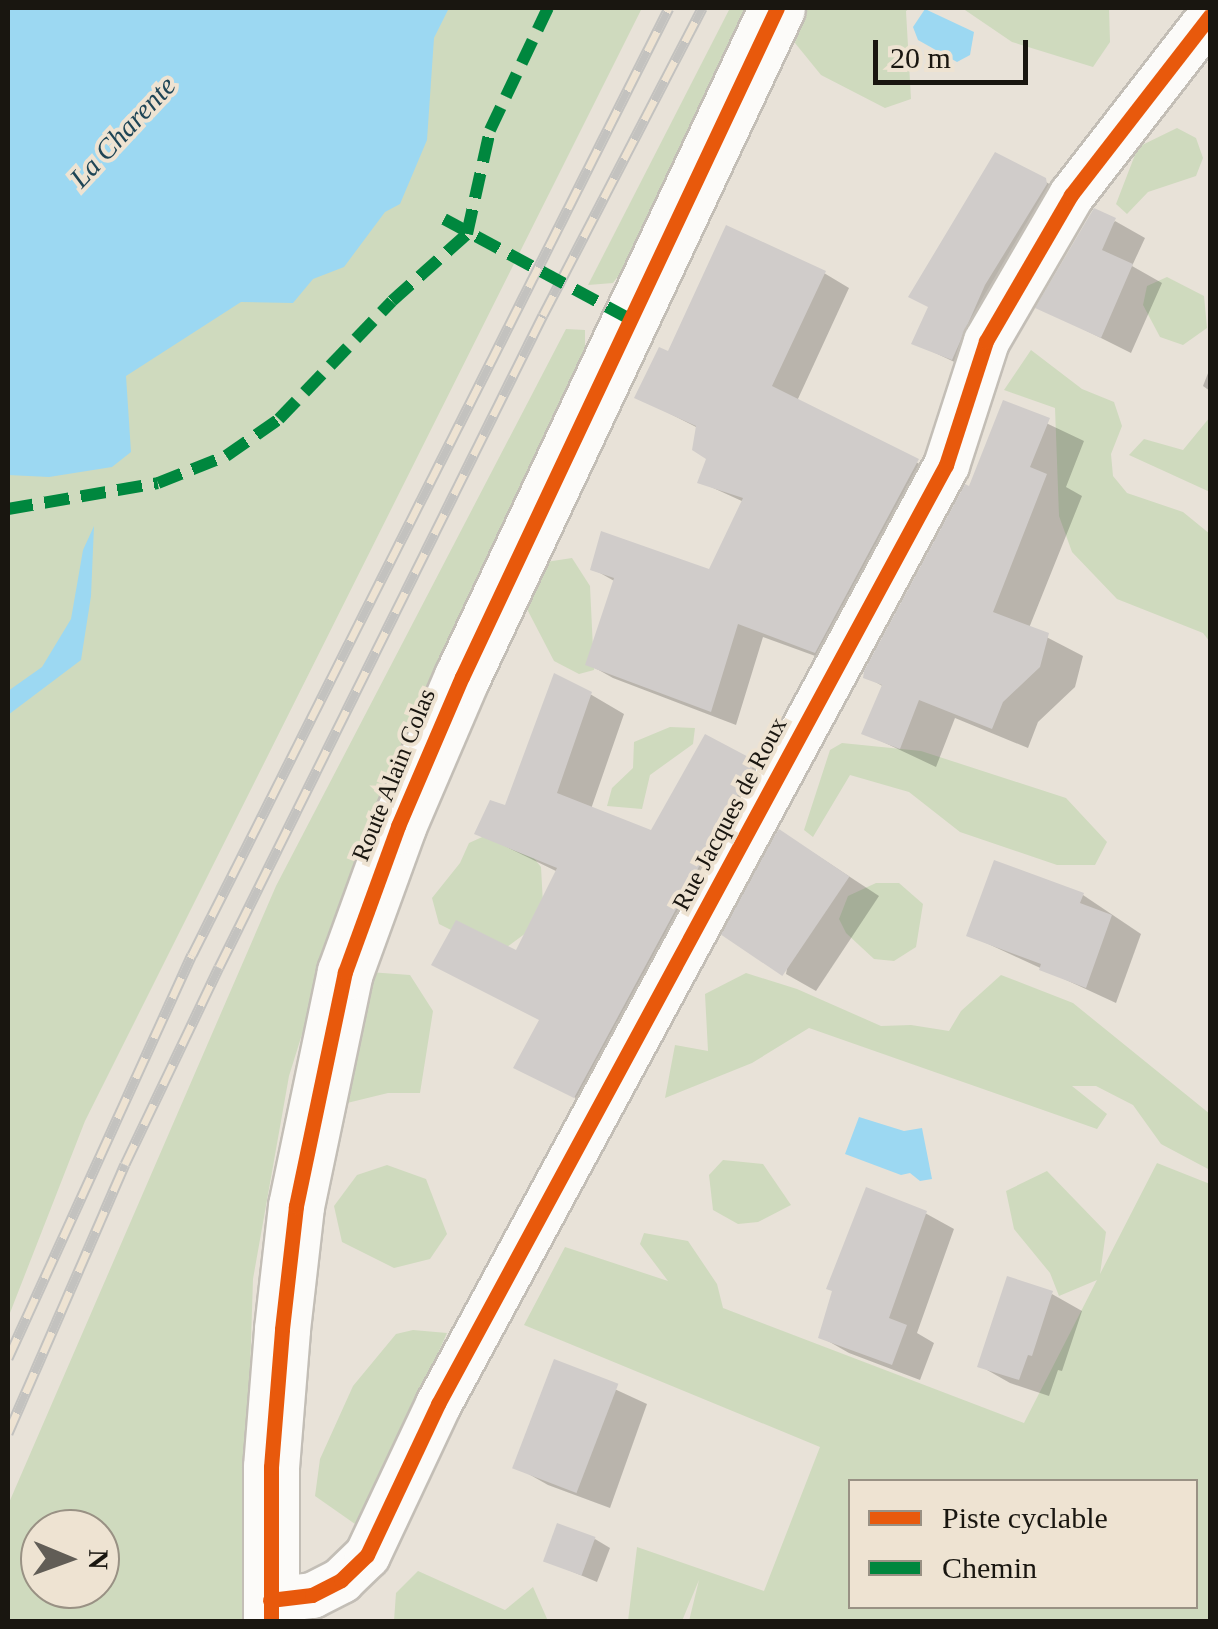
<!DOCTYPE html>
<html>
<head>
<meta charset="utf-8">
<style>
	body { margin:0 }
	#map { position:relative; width:1218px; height:1629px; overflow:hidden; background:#e8e2d8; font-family:Georgia,serif }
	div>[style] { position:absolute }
	.green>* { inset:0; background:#cfdabe }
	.water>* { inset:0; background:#9cd8f2 }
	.shadow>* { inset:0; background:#0003 }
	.building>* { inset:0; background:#d0ccca; transform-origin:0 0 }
	.roads { filter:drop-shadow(2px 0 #c3beb6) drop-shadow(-2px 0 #c3beb6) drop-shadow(0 2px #c3beb6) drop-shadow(0 -2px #c3beb6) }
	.street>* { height:45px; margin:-22.5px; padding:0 22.5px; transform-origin:22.5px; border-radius:22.5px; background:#fcfbf9 }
	.secondary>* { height:55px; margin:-27.5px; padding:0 27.5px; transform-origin:27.5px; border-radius:27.5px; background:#fcfbf9 }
	.rail>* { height:11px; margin-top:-5.5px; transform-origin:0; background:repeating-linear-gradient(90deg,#eee3d2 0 22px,#c3c2bf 0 44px); box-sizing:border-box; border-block:2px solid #c3c2bf }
	.quiet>* { height:12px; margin-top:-6px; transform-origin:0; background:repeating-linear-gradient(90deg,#00873e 0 25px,transparent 0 37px) }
	.cycleway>* { height:15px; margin:-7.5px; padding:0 7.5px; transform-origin:7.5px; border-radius:7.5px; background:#e8590c }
	span { translate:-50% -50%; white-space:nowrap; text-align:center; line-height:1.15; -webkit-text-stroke:8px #eee3d2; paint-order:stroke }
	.street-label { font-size:25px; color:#191610 }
	.water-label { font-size:28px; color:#1e4556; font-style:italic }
	.frame { position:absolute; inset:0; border:10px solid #191610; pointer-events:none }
	.legend { position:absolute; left:848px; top:1479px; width:350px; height:130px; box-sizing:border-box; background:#eee3d2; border:2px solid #999184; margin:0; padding:12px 18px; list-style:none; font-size:30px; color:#191610 }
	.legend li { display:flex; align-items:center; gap:20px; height:50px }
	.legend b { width:50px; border:2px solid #999184 }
	.north { position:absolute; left:20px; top:1509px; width:100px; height:100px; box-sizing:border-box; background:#eee3d2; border:2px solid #999184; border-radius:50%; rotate:91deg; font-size:28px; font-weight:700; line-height:40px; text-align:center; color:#191610 }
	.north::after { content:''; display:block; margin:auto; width:35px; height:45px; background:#615d56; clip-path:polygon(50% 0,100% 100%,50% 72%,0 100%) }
	.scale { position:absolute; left:873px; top:40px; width:155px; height:45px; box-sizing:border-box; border:5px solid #191610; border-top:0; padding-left:12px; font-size:30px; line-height:35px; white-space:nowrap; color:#191610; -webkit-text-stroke:8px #eee3d2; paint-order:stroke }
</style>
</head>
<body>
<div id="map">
	<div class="green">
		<i style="clip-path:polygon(8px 8px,642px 8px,85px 1121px,8px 1318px)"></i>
		<i style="clip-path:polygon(730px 8px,752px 8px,638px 249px,613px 283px,588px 285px)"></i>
		<i style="clip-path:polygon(800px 8px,910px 8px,906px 11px,911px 99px,885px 108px,821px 75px,795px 43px)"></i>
		<i style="clip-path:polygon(962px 8px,1109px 8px,1110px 42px,1093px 67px,1012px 42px)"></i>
		<i style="clip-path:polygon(1177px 128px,1196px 138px,1203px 158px,1196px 176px,1148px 192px,1127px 214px,1116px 204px,1138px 147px)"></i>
		<i style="clip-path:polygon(1167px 277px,1204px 296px,1207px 328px,1183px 345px,1160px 337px,1143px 305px,1147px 286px)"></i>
		<i style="clip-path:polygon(evenodd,566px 329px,585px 330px,585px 354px,336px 925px,289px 1076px,253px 1279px,242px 1621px,8px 1622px,8px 1505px,276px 886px,566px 329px,40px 1529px,100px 1529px,100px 1589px,40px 1589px,40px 1529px)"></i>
		<i style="clip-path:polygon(1031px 350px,1082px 389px,1114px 402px,1122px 426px,1111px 454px,1113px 476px,1127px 493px,1183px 512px,1210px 534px,1210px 642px,1203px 633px,1117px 599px,1072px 552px,1059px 516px,1055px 408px,1004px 390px)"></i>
		<i style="clip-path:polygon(1210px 417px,1210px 492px,1129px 455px,1144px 439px,1183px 450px)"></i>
		<i style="clip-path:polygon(572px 558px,590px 586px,594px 670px,579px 674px,554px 661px,527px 609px,546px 562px)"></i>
		<i style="clip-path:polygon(670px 727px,695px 728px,693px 744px,650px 775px,642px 809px,607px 806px,612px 788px,633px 768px,634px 742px)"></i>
		<i style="clip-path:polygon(842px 743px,921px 751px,1066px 798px,1107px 842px,1095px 865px,1057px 865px,960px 832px,909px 792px,850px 775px,813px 837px,804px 830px,830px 750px)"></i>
		<i style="clip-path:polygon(491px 833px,521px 842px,541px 867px,543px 904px,534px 927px,503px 950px,483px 946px,439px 924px,432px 898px,460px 863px,469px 843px)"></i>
		<i style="clip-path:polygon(876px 883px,899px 883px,923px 904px,916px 947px,894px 961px,874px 959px,846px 933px,839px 919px,848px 896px)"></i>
		<i style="clip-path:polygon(369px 972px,410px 975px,433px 1011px,420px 1093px,388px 1093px,343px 1104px)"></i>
		<i style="clip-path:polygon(746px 973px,797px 989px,881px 1026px,911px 1025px,949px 1031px,961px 1011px,1001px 975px,1073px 1003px,1210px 1114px,1210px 1170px,1161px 1144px,1133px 1105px,1096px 1086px,1072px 1086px,1107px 1114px,1097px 1129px,809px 1028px,752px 1063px,665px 1098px,675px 1045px,708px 1051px,705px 994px)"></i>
		<i style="clip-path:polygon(723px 1160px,763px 1164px,791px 1205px,758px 1222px,738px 1224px,713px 1210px,709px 1175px)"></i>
		<i style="clip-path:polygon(evenodd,1157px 1163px,1210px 1184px,1210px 1621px,689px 1621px,699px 1580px,682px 1621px,628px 1621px,637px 1547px,764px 1591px,820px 1447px,524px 1325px,565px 1247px,668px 1281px,640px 1244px,644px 1233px,688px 1241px,717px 1284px,723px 1308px,1024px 1423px,1097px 1280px,1059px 1296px,1050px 1273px,1014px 1229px,1006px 1191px,1047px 1171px,1106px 1232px,1100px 1274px,1157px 1163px,850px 1482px,1196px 1482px,1196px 1606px,850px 1606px,850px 1482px)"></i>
		<i style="clip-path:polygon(387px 1165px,426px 1179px,447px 1234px,430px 1259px,394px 1268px,342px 1242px,334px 1206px,357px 1175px)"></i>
		<i style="clip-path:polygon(413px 1330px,447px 1333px,420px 1394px,406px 1507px,355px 1524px,315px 1496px,320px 1459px,353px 1386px,396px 1334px)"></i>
		<i style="clip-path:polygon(418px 1571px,505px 1610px,533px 1587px,548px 1621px,394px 1621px,396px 1593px)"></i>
	</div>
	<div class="water">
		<i style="clip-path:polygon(8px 8px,449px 8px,434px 38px,427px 140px,400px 204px,385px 212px,344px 267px,313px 279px,293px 303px,241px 302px,126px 376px,131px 452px,112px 467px,49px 477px,8px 475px)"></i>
		<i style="clip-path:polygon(925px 9px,974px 32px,970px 55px,957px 62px,918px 40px,913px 27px)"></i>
		<i style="clip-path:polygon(94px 526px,91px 596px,81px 660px,8px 715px,8px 691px,42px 667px,71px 619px,83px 550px)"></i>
		<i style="clip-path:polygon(859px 1117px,904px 1131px,922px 1128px,932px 1179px,920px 1181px,910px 1173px,901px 1175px,845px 1154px)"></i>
	</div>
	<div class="shadow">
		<i style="clip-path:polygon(1044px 181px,1073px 197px,980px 374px,914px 343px)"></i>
		<i style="clip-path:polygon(1115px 221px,1145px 238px,1132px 266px,1162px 283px,1131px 353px,1039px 307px)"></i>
		<i style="clip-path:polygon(824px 273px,849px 288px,797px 401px,943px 476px,840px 665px,763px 637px,736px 725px,613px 678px,588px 664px,616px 582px,593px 569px,710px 573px,744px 502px,700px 482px,708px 458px,698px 428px,637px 397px,669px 354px)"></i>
		<i style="clip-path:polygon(1210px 368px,1210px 391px,1203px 386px)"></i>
		<i style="clip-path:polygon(1004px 403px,1084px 441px,1066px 487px,1082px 496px,1029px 628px,1083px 656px,1075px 687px,1038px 722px,1028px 748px,955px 718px,936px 767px,864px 733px,884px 687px,867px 677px,970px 489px)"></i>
		<i style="clip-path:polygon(590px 694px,624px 714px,591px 809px,652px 833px,755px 763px,788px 783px,608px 1115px,517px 1067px,542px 1021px,517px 954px,558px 872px,478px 833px,507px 808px)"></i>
		<i style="clip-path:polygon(809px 850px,879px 896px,816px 991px,786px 974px)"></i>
		<i style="clip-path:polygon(995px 863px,1083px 895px,1141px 934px,1116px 1003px,969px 935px)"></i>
		<i style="clip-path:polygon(925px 1213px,954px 1229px,917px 1333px,934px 1343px,920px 1380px,849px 1353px,821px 1337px)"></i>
		<i style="clip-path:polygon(1052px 1294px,1082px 1311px,1062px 1371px,1058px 1370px,1049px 1396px,1010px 1383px,980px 1366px)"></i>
		<i style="clip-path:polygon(556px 1362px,647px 1404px,610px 1508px,548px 1485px,518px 1468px)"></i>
		<i style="clip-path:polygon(595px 1539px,610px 1548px,597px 1582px,547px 1561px)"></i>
	</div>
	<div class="building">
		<i style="clip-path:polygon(995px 152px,1046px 178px,1047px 184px,985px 285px,952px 360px,911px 344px,928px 307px,908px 297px)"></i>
		<i style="clip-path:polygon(1094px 208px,1116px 218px,1102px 250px,1133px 264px,1101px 338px,1035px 308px)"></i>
		<i style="clip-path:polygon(726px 225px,826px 271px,772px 386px,919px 459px,815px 653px,738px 624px,711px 712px,585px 665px,614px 578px,590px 570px,601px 531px,709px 569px,743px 498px,697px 483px,706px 459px,692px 450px,696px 426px,634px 398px,659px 347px,668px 351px)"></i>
		<i style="clip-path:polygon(1003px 400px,1050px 418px,1030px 467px,1047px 474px,993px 612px,1049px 633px,1040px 667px,1003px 702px,992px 729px,919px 700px,900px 749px,861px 734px,882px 685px,863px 678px,864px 671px,965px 484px,969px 486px)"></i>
		<i style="clip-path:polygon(554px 673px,592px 692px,557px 793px,651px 830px,705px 734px,756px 761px,574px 1098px,513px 1068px,539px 1020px,431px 965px,456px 920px,516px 950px,557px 868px,474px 834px,490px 800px,505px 805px)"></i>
		<i style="left:779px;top:829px;width:85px;height:120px;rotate:34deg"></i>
		<i style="clip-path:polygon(994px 860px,1084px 893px,1080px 903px,1112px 915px,1086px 988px,1039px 970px,1041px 964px,966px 936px)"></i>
		<i style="clip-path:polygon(866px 1187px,927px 1211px,889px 1318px,907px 1325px,892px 1365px,818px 1338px,832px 1291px,826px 1289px)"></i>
		<i style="clip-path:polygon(1007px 1276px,1053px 1291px,1032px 1356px,1028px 1355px,1019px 1380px,977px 1367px)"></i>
		<i style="left:554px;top:1359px;width:69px;height:117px;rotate:21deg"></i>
		<i style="left:557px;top:1523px;width:41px;height:41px;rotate:20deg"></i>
	</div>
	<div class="roads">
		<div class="street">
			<i style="left:270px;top:1600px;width:42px;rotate:-6.8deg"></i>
			<i style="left:312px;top:1595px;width:33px;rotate:-27deg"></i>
			<i style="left:341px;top:1580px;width:36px;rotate:-44deg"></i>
			<i style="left:367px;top:1555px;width:167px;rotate:-64.8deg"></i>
			<i style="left:438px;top:1404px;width:1068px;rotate:-61.59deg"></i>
			<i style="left:946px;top:465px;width:130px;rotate:-72.1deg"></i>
			<i style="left:986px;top:341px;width:169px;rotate:-59.8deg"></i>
			<i style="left:1071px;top:195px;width:227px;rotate:-52.2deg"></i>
		</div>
		<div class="secondary">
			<i style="left:271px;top:1622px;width:155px;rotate:-90deg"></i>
			<i style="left:271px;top:1467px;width:138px;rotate:-85.4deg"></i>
			<i style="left:282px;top:1329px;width:124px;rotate:-83.5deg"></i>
			<i style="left:296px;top:1206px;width:239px;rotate:-78.2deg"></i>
			<i style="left:345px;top:972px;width:155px;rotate:-70deg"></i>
			<i style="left:398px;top:826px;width:162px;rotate:-66.8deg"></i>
			<i style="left:462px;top:677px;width:739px;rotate:-64.79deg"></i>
		</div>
	</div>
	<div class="rail">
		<i style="left:8px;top:1358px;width:443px;rotate:-65.5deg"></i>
		<i style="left:192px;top:955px;width:1060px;rotate:-63.27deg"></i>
		<i style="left:8px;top:1433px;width:293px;rotate:-66.5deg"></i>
		<i style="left:125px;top:1164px;width:218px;rotate:-64.5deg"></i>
		<i style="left:219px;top:967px;width:728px;rotate:-63.58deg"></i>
		<i style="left:543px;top:315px;width:346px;rotate:-62.6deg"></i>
	</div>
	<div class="quiet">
		<i style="left:444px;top:219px;width:211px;rotate:28.3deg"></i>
		<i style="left:8px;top:509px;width:152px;rotate:-9.8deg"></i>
		<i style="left:158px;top:483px;width:73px;rotate:-21.7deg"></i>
		<i style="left:226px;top:456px;width:65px;rotate:-34.9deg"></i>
		<i style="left:279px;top:419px;width:163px;rotate:-46.2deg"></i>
		<i style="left:392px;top:301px;width:101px;rotate:-41.8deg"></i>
		<i style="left:467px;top:234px;width:107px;rotate:-77.5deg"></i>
		<i style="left:490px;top:130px;width:135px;rotate:-64.6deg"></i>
	</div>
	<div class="cycleway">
		<i style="left:270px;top:1600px;width:42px;rotate:-6.8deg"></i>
		<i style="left:312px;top:1595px;width:33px;rotate:-27deg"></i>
		<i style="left:341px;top:1580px;width:36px;rotate:-44deg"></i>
		<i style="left:367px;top:1555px;width:167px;rotate:-64.8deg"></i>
		<i style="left:438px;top:1404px;width:1068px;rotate:-61.59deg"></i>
		<i style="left:946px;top:465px;width:130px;rotate:-72.1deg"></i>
		<i style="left:986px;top:341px;width:169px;rotate:-59.8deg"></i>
		<i style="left:1071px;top:195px;width:227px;rotate:-52.2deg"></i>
		<i style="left:271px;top:1622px;width:155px;rotate:-90deg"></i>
		<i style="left:271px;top:1467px;width:138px;rotate:-85.4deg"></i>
		<i style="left:282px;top:1329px;width:124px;rotate:-83.5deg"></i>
		<i style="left:296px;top:1206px;width:239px;rotate:-78.2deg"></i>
		<i style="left:345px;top:972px;width:155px;rotate:-70deg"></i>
		<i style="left:398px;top:826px;width:162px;rotate:-66.8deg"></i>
		<i style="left:462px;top:677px;width:739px;rotate:-64.79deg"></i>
	</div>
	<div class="street-label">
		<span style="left:394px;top:775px;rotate:-68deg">Route Alain Colas</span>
		<span style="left:730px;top:814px;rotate:-62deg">Rue Jacques de Roux</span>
	</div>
	<div class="water-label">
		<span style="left:123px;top:132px;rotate:-47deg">La Charente</span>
	</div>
	<div class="frame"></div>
	<ul class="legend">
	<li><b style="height:12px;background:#e8590c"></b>Piste cyclable</li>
	<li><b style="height:12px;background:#00873e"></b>Chemin</li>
	</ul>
	<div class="north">N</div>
	<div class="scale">20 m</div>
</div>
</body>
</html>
